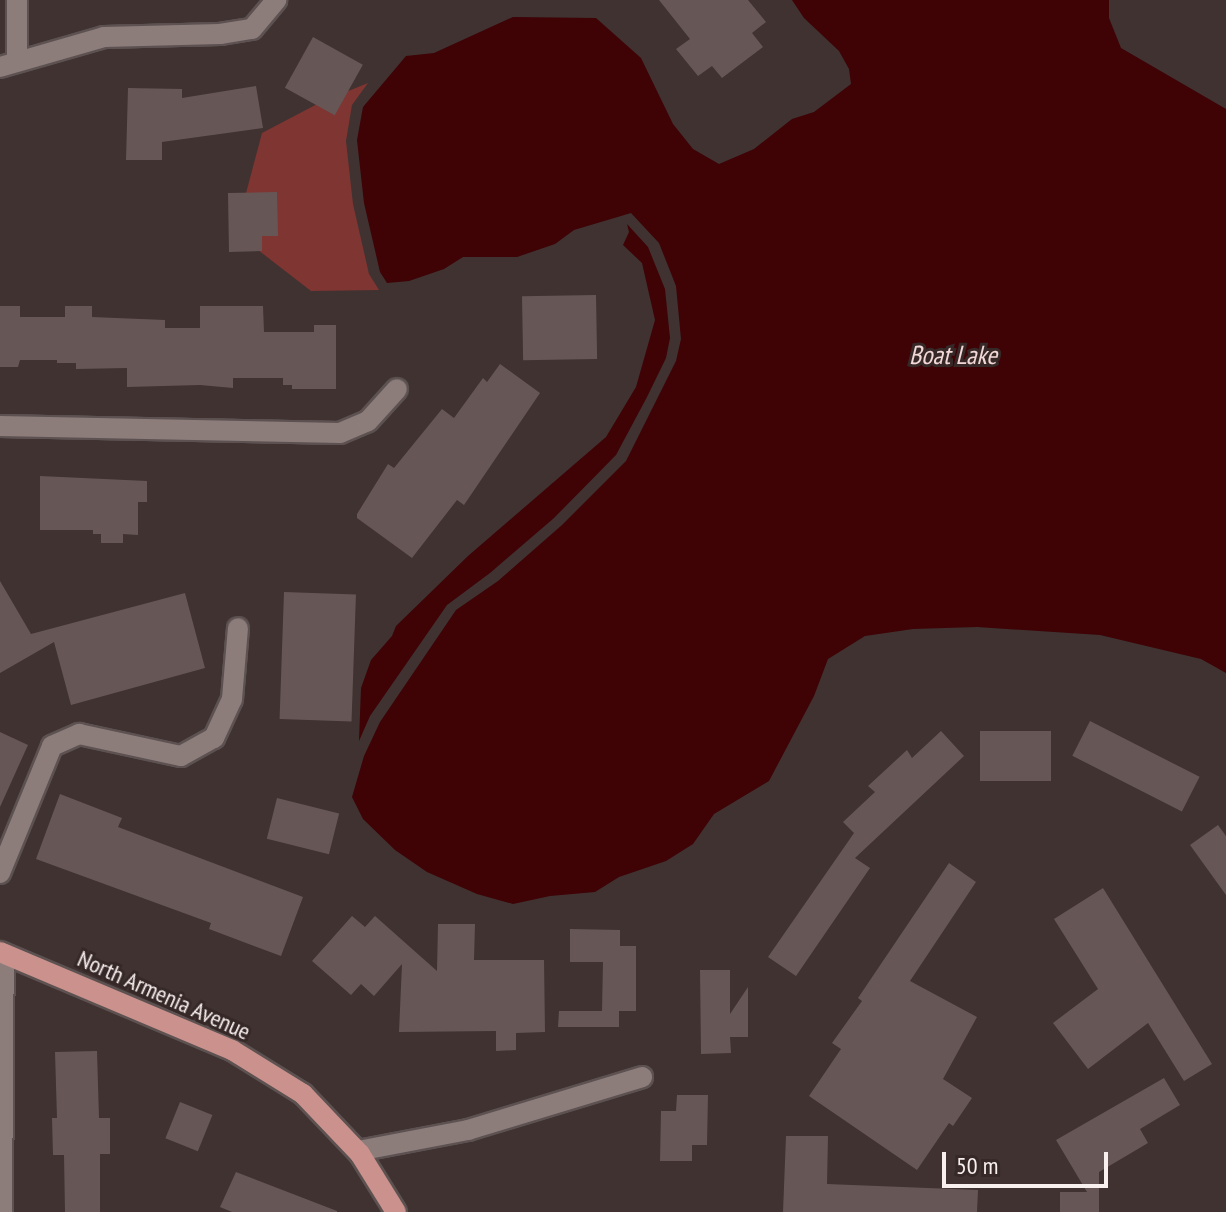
<!DOCTYPE html>
<html>
<head>
<meta charset="utf-8">
<style>
	body { margin:0 }
	#map { position:relative; width:1226px; height:1212px; overflow:hidden; background:#3f3231; font-family:"PT Sans Narrow",sans-serif }
	div>[style] { position:absolute }
	.green>* { inset:0; background:#7f3531 }
	.water>* { inset:0; background:#3f0205 }
	.building>* { inset:0; background:#665756; transform-origin:0 0 }
	.roads { filter:drop-shadow(2px 0 #5d5251) drop-shadow(-2px 0 #5d5251) drop-shadow(0 2px #5d5251) drop-shadow(0 -2px #5d5251) }
	.minor>* { height:20px; margin:-10px; padding:0 10px; transform-origin:10px; border-radius:10px; background:#8c7d7b }
	.major>* { height:20px; margin:-10px; padding:0 10px; transform-origin:10px; border-radius:10px; background:#cb918c }
	span { translate:-50% -50%; white-space:nowrap; text-align:center; line-height:1.15; -webkit-text-stroke:6px #352827; paint-order:stroke }
	.street-label { font-size:24px; color:#f8f0ef }
	.water-label { font-size:26px; color:#f1d7d5; font-style:italic }
	.scale { position:absolute; left:942px; top:1152px; width:166px; height:36px; box-sizing:border-box; border:4px solid #f8f0ef; border-top:0; padding-left:10px; font-size:24px; line-height:28px; white-space:nowrap; color:#f8f0ef; -webkit-text-stroke:6px #352827; paint-order:stroke }
</style>
</head>
<body>
<div id="map">
	<div class="green">
		<i style="clip-path:polygon(368px 83px,352px 105px,346px 141px,353px 204px,369px 274px,379px 290px,311px 291px,258px 250px,245px 197px,262px 133px,321px 102px)"></i>
	</div>
	<div class="water">
		<i style="clip-path:polygon(792px 0,1109px 0,1109px 18px,1121px 48px,1226px 109px,1226px 673px,1201px 659px,1100px 635px,977px 627px,913px 629px,865px 636px,828px 659px,814px 696px,769px 781px,714px 814px,693px 844px,666px 861px,619px 877px,595px 892px,550px 896px,513px 904px,477px 894px,427px 872px,395px 850px,363px 819px,352px 797px,364px 756px,380px 722px,456px 610px,498px 581px,562px 525px,626px 461px,676px 361px,681px 339px,676px 286px,659px 243px,631px 213px,574px 230px,555px 244px,517px 257px,463px 257px,444px 269px,409px 281px,387px 283px,380px 272px,364px 203px,357px 140px,363px 107px,406px 56px,434px 53px,513px 17px,596px 18px,641px 58px,673px 124px,693px 149px,719px 164px,754px 149px,792px 119px,814px 112px,851px 84px,849px 69px,839px 51px,804px 18px)"></i>
		<i style="clip-path:polygon(627px 224px,648px 247px,665px 289px,670px 338px,666px 358px,647px 397px,616px 455px,554px 518px,490px 573px,447px 605px,370px 716px,359px 741px,361px 688px,371px 660px,392px 636px,396px 626px,468px 556px,606px 437px,636px 387px,655px 320px,642px 263px,623px 245px,629px 232px)"></i>
	</div>
	<div class="building">
		<i style="clip-path:polygon(659px 0,748px 0,766px 22px,752px 33px,763px 47px,722px 78px,712px 66px,698px 76px,676px 49px,690px 39px)"></i>
		<i style="left:313px;top:37px;width:57px;height:58px;rotate:29deg"></i>
		<i style="clip-path:polygon(256px 86px,263px 128px,162px 142px,162px 160px,126px 160px,128px 88px,182px 89px,182px 98px)"></i>
		<i style="clip-path:polygon(277px 192px,278px 236px,262px 236px,262px 251px,229px 252px,228px 193px)"></i>
		<i style="left:596px;top:295px;width:64px;height:74px;rotate:89deg"></i>
		<i style="clip-path:polygon(0 306px,20px 306px,20px 317px,65px 317px,65px 306px,92px 306px,92px 317px,165px 320px,165px 328px,200px 328px,200px 306px,263px 306px,264px 332px,314px 332px,314px 325px,336px 325px,336px 389px,292px 389px,292px 385px,283px 385px,283px 378px,233px 378px,233px 388px,200px 385px,127px 387px,127px 368px,76px 369px,76px 363px,57px 363px,57px 360px,20px 360px,18px 367px,0 367px)"></i>
		<i style="clip-path:polygon(500px 364px,540px 393px,464px 505px,457px 500px,412px 558px,357px 518px,357px 514px,388px 464px,394px 468px,442px 409px,454px 418px,483px 378px,487px 382px)"></i>
		<i style="clip-path:polygon(40px 476px,147px 481px,147px 502px,138px 502px,138px 535px,123px 534px,123px 543px,101px 543px,101px 534px,93px 534px,93px 530px,40px 530px)"></i>
		<i style="clip-path:polygon(0 581px,31px 634px,185px 593px,205px 668px,71px 705px,54px 642px,0 673px)"></i>
		<i style="left:284px;top:592px;width:72px;height:127px;rotate:2deg"></i>
		<i style="left:1090px;top:721px;width:123px;height:39px;rotate:27deg"></i>
		<i style="clip-path:polygon(941px 731px,964px 756px,855px 858px,870px 868px,796px 976px,768px 957px,854px 833px,843px 822px,875px 792px,868px 786px,907px 750px,912px 758px)"></i>
		<i style="left:1051px;top:731px;width:50px;height:71px;rotate:90deg"></i>
		<i style="clip-path:polygon(0 732px,28px 745px,0 807px)"></i>
		<i style="clip-path:polygon(60px 794px,122px 818px,118px 827px,303px 897px,281px 956px,209px 929px,211px 923px,36px 859px)"></i>
		<i style="left:277px;top:798px;width:64px;height:42px;rotate:14deg"></i>
		<i style="clip-path:polygon(1218px 825px,1226px 836px,1226px 895px,1190px 845px)"></i>
		<i style="clip-path:polygon(949px 863px,976px 882px,910px 981px,977px 1017px,943px 1079px,972px 1098px,953px 1126px,949px 1123px,917px 1170px,809px 1096px,841px 1049px,832px 1043px,862px 1001px,858px 998px)"></i>
		<i style="clip-path:polygon(1103px 888px,1212px 1064px,1184px 1081px,1148px 1023px,1088px 1069px,1053px 1023px,1098px 989px,1054px 919px)"></i>
		<i style="clip-path:polygon(352px 916px,365px 927px,375px 916px,437px 971px,438px 924px,475px 924px,474px 960px,544px 960px,545px 1032px,516px 1033px,516px 1050px,496px 1051px,496px 1031px,399px 1032px,402px 964px,374px 996px,361px 984px,351px 995px,312px 961px)"></i>
		<i style="clip-path:polygon(570px 929px,620px 930px,620px 946px,636px 946px,636px 1011px,619px 1011px,619px 1027px,558px 1027px,559px 1011px,602px 1011px,603px 962px,570px 962px)"></i>
		<i style="clip-path:polygon(700px 970px,730px 970px,730px 1014px,748px 987px,748px 1037px,730px 1037px,731px 1053px,701px 1054px)"></i>
		<i style="clip-path:polygon(97px 1051px,99px 1118px,110px 1118px,110px 1154px,100px 1154px,100px 1212px,65px 1212px,64px 1155px,53px 1155px,52px 1118px,57px 1118px,55px 1052px)"></i>
		<i style="clip-path:polygon(1164px 1078px,1180px 1105px,1140px 1129px,1148px 1143px,1099px 1172px,1099px 1212px,1060px 1212px,1060px 1192px,1087px 1192px,1056px 1140px)"></i>
		<i style="clip-path:polygon(677px 1095px,708px 1095px,707px 1145px,692px 1145px,692px 1161px,660px 1161px,661px 1111px,676px 1111px)"></i>
		<i style="left:180px;top:1102px;width:35px;height:39px;rotate:22deg"></i>
		<i style="clip-path:polygon(786px 1136px,828px 1136px,827px 1184px,978px 1190px,977px 1212px,783px 1212px)"></i>
		<i style="clip-path:polygon(236px 1172px,337px 1211px,337px 1212px,232px 1212px,220px 1207px)"></i>
	</div>
	<div class="roads">
		<div class="minor">
			<i style="left:17px;top:61px;width:61px;rotate:-90deg"></i>
			<i style="left:0;top:67px;width:108px;rotate:-16.1deg"></i>
			<i style="left:104px;top:37px;width:116px;rotate:-1.5deg"></i>
			<i style="left:220px;top:34px;width:32px;rotate:-9deg"></i>
			<i style="left:252px;top:29px;width:38px;rotate:-50deg"></i>
			<i style="left:0;top:426px;width:340px;rotate:1.2deg"></i>
			<i style="left:340px;top:433px;width:30px;rotate:-23deg"></i>
			<i style="left:368px;top:421px;width:43px;rotate:-47.8deg"></i>
			<i style="left:0;top:873px;width:137px;rotate:-67.7deg"></i>
			<i style="left:52px;top:746px;width:30px;rotate:-24deg"></i>
			<i style="left:79px;top:734px;width:104px;rotate:12.2deg"></i>
			<i style="left:181px;top:756px;width:38px;rotate:-29deg"></i>
			<i style="left:214px;top:738px;width:43px;rotate:-65.2deg"></i>
			<i style="left:232px;top:699px;width:71px;rotate:-85.2deg"></i>
			<i style="left:358px;top:1151px;width:112px;rotate:-10.8deg"></i>
			<i style="left:468px;top:1130px;width:182px;rotate:-16.9deg"></i>
			<i style="left:2px;top:1212px;width:258px;rotate:-89.6deg"></i>
		</div>
		<div class="major">
			<i style="left:0;top:952px;width:252px;rotate:22.9deg"></i>
			<i style="left:232px;top:1050px;width:84px;rotate:31.8deg"></i>
			<i style="left:303px;top:1094px;width:83px;rotate:46.5deg"></i>
			<i style="left:360px;top:1154px;width:68px;rotate:58.2deg"></i>
		</div>
	</div>
	<div class="street-label">
		<span style="left:164px;top:995px;rotate:24deg">North Armenia Avenue</span>
	</div>
	<div class="water-label">
		<span style="left:953px;top:355px">Boat Lake</span>
	</div>
	<div class="scale">50 m</div>
</div>
</body>
</html>
